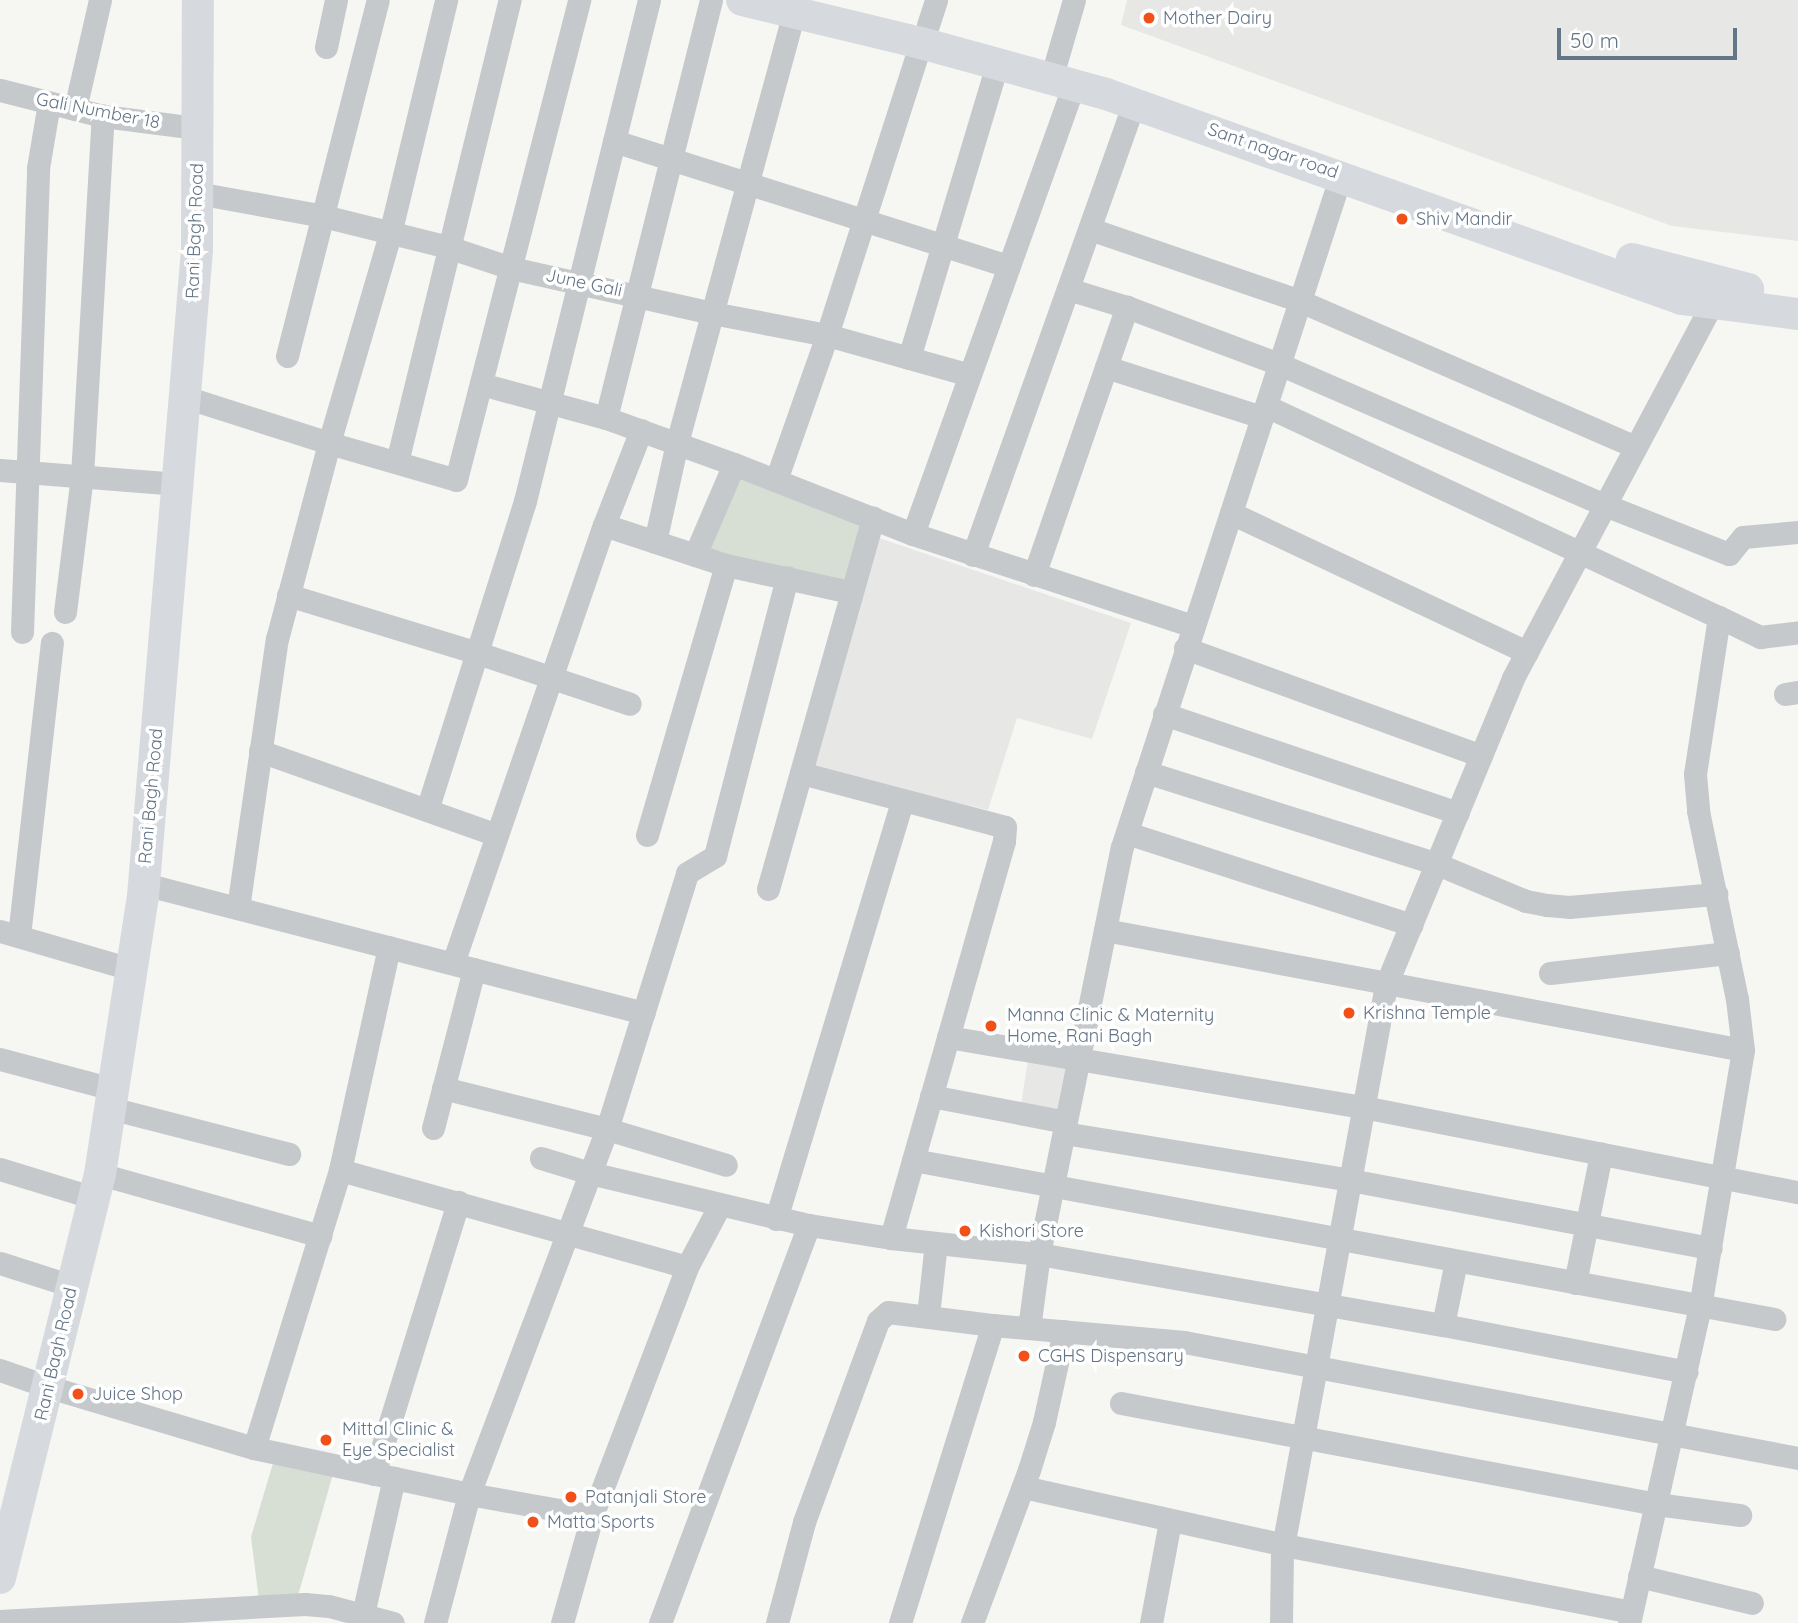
<!DOCTYPE html>
<html>
<head>
<meta charset="utf-8">
<style>
	body { margin:0 }
	#map { position:relative; width:1798px; height:1623px; overflow:hidden; background:#f6f6f2; font-family:Quicksand,sans-serif }
	div>[style] { position:absolute }
	.built>* { inset:0; background:#e7e8e6; transform-origin:0 0 }
	.green>* { inset:0; background:#d7ded3 }
	.street>* { height:23px; margin:-11.5px; padding:0 11.5px; transform-origin:11.5px; border-radius:11.5px; background:#c5c9cc }
	.secondary>* { height:32px; margin:-16px; padding:0 16px; transform-origin:16px; border-radius:16px; background:#d6dadf }
	.dots>* { width:19px; height:19px; translate:-50% -50%; box-sizing:border-box; border:4px solid #fff; border-radius:50% }
	span { translate:-50% -50%; white-space:nowrap; text-align:center; line-height:1.15; -webkit-text-stroke:7px #fff; paint-order:stroke }
	.poi-label { font-size:18px; color:#637586 }
	.left { translate:0 -50%; text-align:left }
	.street-label { font-size:18px; color:#637586 }
	.scale { position:absolute; left:1557px; top:28px; width:180px; height:32px; box-sizing:border-box; border:4px solid #637586; border-top:0; padding-left:9px; font-size:21px; line-height:24px; white-space:nowrap; color:#637586; -webkit-text-stroke:5px #fff; paint-order:stroke }
</style>
</head>
<body>
<div id="map">
	<div class="built">
		<i style="clip-path:polygon(1127px 0,1798px 0,1798px 241px,1672px 226px,1121px 25px)"></i>
		<i style="clip-path:polygon(876px 537px,1131px 623px,1092px 739px,1017px 718px,988px 810px,812px 768px)"></i>
		<i style="left:1029px;top:1054px;width:47px;height:55px;rotate:9deg"></i>
	</div>
	<div class="green">
		<i style="clip-path:polygon(738px 469px,868px 518px,845px 587px,702px 552px)"></i>
		<i style="clip-path:polygon(274px 1460px,333px 1474px,297px 1599px,259px 1600px,251px 1537px)"></i>
	</div>
	<div class="street">
		<i style="left:928px;top:25px;width:26px;rotate:-72deg"></i>
		<i style="left:326px;top:47px;width:48px;rotate:-78deg"></i>
		<i style="left:1051px;top:79px;width:82px;rotate:-73.8deg"></i>
		<i style="left:0;top:90px;width:106px;rotate:14.2deg"></i>
		<i style="left:103px;top:116px;width:95px;rotate:7.3deg"></i>
		<i style="left:75px;top:109px;width:112px;rotate:-77.1deg"></i>
		<i style="left:614px;top:141px;width:414px;rotate:17.6deg"></i>
		<i style="left:197px;top:193px;width:128px;rotate:10.3deg"></i>
		<i style="left:323px;top:216px;width:129px;rotate:13.9deg"></i>
		<i style="left:448px;top:247px;width:66px;rotate:18.4deg"></i>
		<i style="left:511px;top:268px;width:206px;rotate:12.6deg"></i>
		<i style="left:712px;top:313px;width:117px;rotate:10.8deg"></i>
		<i style="left:827px;top:335px;width:148px;rotate:15.6deg"></i>
		<i style="left:1090px;top:229px;width:222px;rotate:18.9deg"></i>
		<i style="left:1300px;top:301px;width:366px;rotate:23.5deg"></i>
		<i style="left:1068px;top:289px;width:62px;rotate:17deg"></i>
		<i style="left:1127px;top:307px;width:162px;rotate:20.6deg"></i>
		<i style="left:1279px;top:364px;width:355px;rotate:23.4deg"></i>
		<i style="left:1605px;top:505px;width:133px;rotate:21.6deg"></i>
		<i style="left:1729px;top:554px;width:22px;rotate:-51deg"></i>
		<i style="left:1743px;top:537px;width:55px;rotate:-5.2deg"></i>
		<i style="left:287px;top:356px;width:367px;rotate:-75.7deg"></i>
		<i style="left:909px;top:358px;width:307px;rotate:-73.3deg"></i>
		<i style="left:1106px;top:367px;width:164px;rotate:17.8deg"></i>
		<i style="left:481px;top:384px;width:130px;rotate:15.2deg"></i>
		<i style="left:606px;top:418px;width:136px;rotate:19.8deg"></i>
		<i style="left:734px;top:464px;width:192px;rotate:21.4deg"></i>
		<i style="left:913px;top:534px;width:295px;rotate:18.2deg"></i>
		<i style="left:185px;top:397px;width:151px;rotate:17.7deg"></i>
		<i style="left:329px;top:443px;width:132px;rotate:16.2deg"></i>
		<i style="left:456px;top:480px;width:496px;rotate:-75.6deg"></i>
		<i style="left:1266px;top:406px;width:500px;rotate:25deg"></i>
		<i style="left:1719px;top:617px;width:159px;rotate:98.7deg"></i>
		<i style="left:1695px;top:774px;width:37px;rotate:85deg"></i>
		<i style="left:1698px;top:811px;width:192px;rotate:78.3deg"></i>
		<i style="left:1737px;top:999px;width:51px;rotate:83.3deg"></i>
		<i style="left:1743px;top:1050px;width:260px;rotate:99.5deg"></i>
		<i style="left:1700px;top:1306px;width:325px;rotate:102.6deg"></i>
		<i style="left:606px;top:418px;width:431px;rotate:-75.9deg"></i>
		<i style="left:397px;top:462px;width:476px;rotate:-76.3deg"></i>
		<i style="left:0;top:470px;width:179px;rotate:4.5deg"></i>
		<i style="left:776px;top:480px;width:154px;rotate:-70.6deg"></i>
		<i style="left:827px;top:335px;width:307px;rotate:-72.2deg"></i>
		<i style="left:1231px;top:513px;width:327px;rotate:25.2deg"></i>
		<i style="left:604px;top:525px;width:128px;rotate:18.2deg"></i>
		<i style="left:726px;top:565px;width:127px;rotate:12.3deg"></i>
		<i style="left:913px;top:534px;width:477px;rotate:-70.3deg"></i>
		<i style="left:655px;top:542px;width:101px;rotate:-77.5deg"></i>
		<i style="left:677px;top:443px;width:446px;rotate:-74.8deg"></i>
		<i style="left:695px;top:555px;width:99px;rotate:-66.8deg"></i>
		<i style="left:973px;top:555px;width:480px;rotate:-70.4deg"></i>
		<i style="left:1034px;top:575px;width:284px;rotate:-70.9deg"></i>
		<i style="left:288px;top:595px;width:195px;rotate:17deg"></i>
		<i style="left:475px;top:652px;width:163px;rotate:18.5deg"></i>
		<i style="left:65px;top:612px;width:137px;rotate:-82.9deg"></i>
		<i style="left:82px;top:476px;width:361px;rotate:-86.7deg"></i>
		<i style="left:1719px;top:617px;width:46px;rotate:26deg"></i>
		<i style="left:1760px;top:637px;width:38px;rotate:-7deg"></i>
		<i style="left:22px;top:632px;width:464px;rotate:-88deg"></i>
		<i style="left:38px;top:168px;width:66px;rotate:-80.4deg"></i>
		<i style="left:1185px;top:648px;width:315px;rotate:20deg"></i>
		<i style="left:1785px;top:694px;width:13px;rotate:-9deg"></i>
		<i style="left:1164px;top:714px;width:310px;rotate:18.6deg"></i>
		<i style="left:260px;top:751px;width:251px;rotate:19.5deg"></i>
		<i style="left:1146px;top:772px;width:305px;rotate:17.5deg"></i>
		<i style="left:1437px;top:864px;width:96px;rotate:22.6deg"></i>
		<i style="left:1526px;top:901px;width:21px;rotate:11deg"></i>
		<i style="left:1547px;top:905px;width:22px;rotate:5deg"></i>
		<i style="left:1569px;top:907px;width:148px;rotate:-5.1deg"></i>
		<i style="left:801px;top:773px;width:211px;rotate:14.8deg"></i>
		<i style="left:1005px;top:827px;width:14px;rotate:94deg"></i>
		<i style="left:1004px;top:841px;width:413px;rotate:105.9deg"></i>
		<i style="left:427px;top:810px;width:324px;rotate:-72.4deg"></i>
		<i style="left:525px;top:501px;width:516px;rotate:-76.1deg"></i>
		<i style="left:1127px;top:833px;width:299px;rotate:17.9deg"></i>
		<i style="left:647px;top:835px;width:281px;rotate:-73.7deg"></i>
		<i style="left:144px;top:884px;width:516px;rotate:14.47deg"></i>
		<i style="left:768px;top:889px;width:386px;rotate:-74.2deg"></i>
		<i style="left:238px;top:908px;width:272px;rotate:-81.8deg"></i>
		<i style="left:277px;top:639px;width:203px;rotate:-75.1deg"></i>
		<i style="left:329px;top:443px;width:218px;rotate:-73.7deg"></i>
		<i style="left:390px;top:234px;width:241px;rotate:-76.5deg"></i>
		<i style="left:1105px;top:930px;width:649px;rotate:10.65deg"></i>
		<i style="left:0;top:931px;width:136px;rotate:16.2deg"></i>
		<i style="left:19px;top:936px;width:295px;rotate:-83.6deg"></i>
		<i style="left:453px;top:963px;width:463px;rotate:-71deg"></i>
		<i style="left:604px;top:525px;width:102px;rotate:-68.7deg"></i>
		<i style="left:1550px;top:973px;width:179px;rotate:-6.4deg"></i>
		<i style="left:948px;top:1037px;width:421px;rotate:9.6deg"></i>
		<i style="left:1363px;top:1107px;width:443px;rotate:11.1deg"></i>
		<i style="left:0;top:1059px;width:117px;rotate:14.9deg"></i>
		<i style="left:443px;top:1088px;width:169px;rotate:14deg"></i>
		<i style="left:607px;top:1129px;width:124px;rotate:16.8deg"></i>
		<i style="left:931px;top:1096px;width:137px;rotate:10.9deg"></i>
		<i style="left:110px;top:1108px;width:185px;rotate:14.4deg"></i>
		<i style="left:433px;top:1128px;width:164px;rotate:-75.5deg"></i>
		<i style="left:1064px;top:1133px;width:290px;rotate:9.3deg"></i>
		<i style="left:1350px;top:1180px;width:367px;rotate:10.7deg"></i>
		<i style="left:541px;top:1158px;width:51px;rotate:17deg"></i>
		<i style="left:590px;top:1173px;width:225px;rotate:13.4deg"></i>
		<i style="left:809px;top:1225px;width:83px;rotate:9deg"></i>
		<i style="left:891px;top:1238px;width:149px;rotate:6.2deg"></i>
		<i style="left:1039px;top:1254px;width:410px;rotate:10deg"></i>
		<i style="left:1443px;top:1325px;width:248px;rotate:10.9deg"></i>
		<i style="left:913px;top:1160px;width:876px;rotate:10.46deg"></i>
		<i style="left:0;top:1169px;width:98px;rotate:17.1deg"></i>
		<i style="left:340px;top:1170px;width:360px;rotate:15.6deg"></i>
		<i style="left:687px;top:1267px;width:70px;rotate:-62deg"></i>
		<i style="left:100px;top:1174px;width:229px;rotate:15.7deg"></i>
		<i style="left:776px;top:1219px;width:437px;rotate:-73.2deg"></i>
		<i style="left:0;top:1263px;width:76px;rotate:17.7deg"></i>
		<i style="left:1575px;top:1283px;width:132px;rotate:-78.6deg"></i>
		<i style="left:928px;top:1315px;width:72px;rotate:-83.7deg"></i>
		<i style="left:1443px;top:1325px;width:65px;rotate:-78.5deg"></i>
		<i style="left:1029px;top:1328px;width:75px;rotate:-82.3deg"></i>
		<i style="left:1039px;top:1254px;width:415px;rotate:-78.5deg"></i>
		<i style="left:1122px;top:847px;width:707px;rotate:-71.95deg"></i>
		<i style="left:0;top:1370px;width:52px;rotate:19.1deg"></i>
		<i style="left:49px;top:1387px;width:214px;rotate:16.6deg"></i>
		<i style="left:254px;top:1448px;width:220px;rotate:12.1deg"></i>
		<i style="left:469px;top:1494px;width:125px;rotate:10.1deg"></i>
		<i style="left:1121px;top:1403px;width:544px;rotate:10.69deg"></i>
		<i style="left:1656px;top:1504px;width:85px;rotate:7.5deg"></i>
		<i style="left:254px;top:1448px;width:291px;rotate:-72.8deg"></i>
		<i style="left:340px;top:1170px;width:228px;rotate:-77.6deg"></i>
		<i style="left:374px;top:1474px;width:285px;rotate:-72.8deg"></i>
		<i style="left:1023px;top:1487px;width:267px;rotate:12.5deg"></i>
		<i style="left:1284px;top:1545px;width:353px;rotate:10.9deg"></i>
		<i style="left:1639px;top:1576px;width:116px;rotate:13.4deg"></i>
		<i style="left:0;top:1621px;width:305px;rotate:-3.2deg"></i>
		<i style="left:305px;top:1604px;width:24px;rotate:5deg"></i>
		<i style="left:329px;top:1606px;width:66px;rotate:14.9deg"></i>
		<i style="left:361px;top:1623px;width:149px;rotate:-77.2deg"></i>
		<i style="left:435px;top:1623px;width:133px;rotate:-75.2deg"></i>
		<i style="left:469px;top:1494px;width:390px;rotate:-69.3deg"></i>
		<i style="left:607px;top:1129px;width:268px;rotate:-72.6deg"></i>
		<i style="left:687px;top:873px;width:33px;rotate:-31deg"></i>
		<i style="left:715px;top:856px;width:288px;rotate:-75.5deg"></i>
		<i style="left:562px;top:1623px;width:111px;rotate:-74.3deg"></i>
		<i style="left:592px;top:1516px;width:267px;rotate:-69.1deg"></i>
		<i style="left:660px;top:1623px;width:425px;rotate:-69.5deg"></i>
		<i style="left:777px;top:1623px;width:105px;rotate:-75deg"></i>
		<i style="left:804px;top:1522px;width:214px;rotate:-69.8deg"></i>
		<i style="left:878px;top:1321px;width:13px;rotate:-42deg"></i>
		<i style="left:888px;top:1312px;width:106px;rotate:7.1deg"></i>
		<i style="left:993px;top:1325px;width:192px;rotate:5.1deg"></i>
		<i style="left:1184px;top:1342px;width:625px;rotate:10.7deg"></i>
		<i style="left:900px;top:1623px;width:312px;rotate:-72.7deg"></i>
		<i style="left:972px;top:1623px;width:163px;rotate:-69.6deg"></i>
		<i style="left:1029px;top:1470px;width:50px;rotate:-72.6deg"></i>
		<i style="left:1044px;top:1422px;width:93px;rotate:-77.6deg"></i>
		<i style="left:1151px;top:1623px;width:104px;rotate:-79.4deg"></i>
		<i style="left:1281px;top:1623px;width:71px;rotate:-89.2deg"></i>
		<i style="left:1282px;top:1552px;width:576px;rotate:-79.61deg"></i>
		<i style="left:1386px;top:985px;width:332px;rotate:-67.5deg"></i>
		<i style="left:1513px;top:678px;width:425px;rotate:-62deg"></i>
	</div>
	<div class="secondary">
		<i style="left:742px;top:0;width:184px;rotate:13.5deg"></i>
		<i style="left:921px;top:43px;width:192px;rotate:15.4deg"></i>
		<i style="left:1106px;top:94px;width:611px;rotate:19.59deg"></i>
		<i style="left:1682px;top:299px;width:117px;rotate:7.4deg"></i>
		<i style="left:1632px;top:259px;width:120px;rotate:14.5deg"></i>
		<i style="left:0;top:1578px;width:416px;rotate:-76.1deg"></i>
		<i style="left:100px;top:1174px;width:281px;rotate:-81.2deg"></i>
		<i style="left:143px;top:896px;width:648px;rotate:-85.22deg"></i>
		<i style="left:197px;top:250px;width:250px;rotate:-89.8deg"></i>
	</div>
	<div class="dots">
		<i style="left:1149px;top:18px;background:#f15018"></i>
		<i style="left:1402px;top:219px;background:#f15018"></i>
		<i style="left:1349px;top:1013px;background:#f15018"></i>
		<i style="left:991px;top:1026px;background:#f15018"></i>
		<i style="left:965px;top:1231px;background:#f15018"></i>
		<i style="left:1024px;top:1356px;background:#f15018"></i>
		<i style="left:78px;top:1394px;background:#f15018"></i>
		<i style="left:326px;top:1440px;background:#f15018"></i>
		<i style="left:571px;top:1497px;background:#f15018"></i>
		<i style="left:533px;top:1522px;background:#f15018"></i>
	</div>
	<div class="poi-label">
		<span class="left" style="left:1163px;top:18px">Mother Dairy</span>
		<span class="left" style="left:1416px;top:219px">Shiv Mandir</span>
		<span class="left" style="left:1363px;top:1013px">Krishna Temple</span>
		<span class="left" style="left:1007px;top:1026px">Manna Clinic &amp; Maternity<br>Home, Rani Bagh</span>
		<span class="left" style="left:979px;top:1231px">Kishori Store</span>
		<span class="left" style="left:1038px;top:1356px">CGHS Dispensary</span>
		<span class="left" style="left:92px;top:1394px">Juice Shop</span>
		<span class="left" style="left:342px;top:1440px">Mittal Clinic &amp;<br>Eye Specialist</span>
		<span class="left" style="left:585px;top:1497px">Patanjali Store</span>
		<span class="left" style="left:547px;top:1522px">Matta Sports</span>
	</div>
	<div class="street-label">
		<span style="left:98px;top:111px;rotate:11deg">Gali Number 18</span>
		<span style="left:1273px;top:151px;rotate:19deg">Sant nagar road</span>
		<span style="left:195px;top:231px;rotate:-88deg">Rani Bagh Road</span>
		<span style="left:584px;top:283px;rotate:12deg">June Gali</span>
		<span style="left:151px;top:796px;rotate:-85deg">Rani Bagh Road</span>
		<span style="left:56px;top:1354px;rotate:-77deg">Rani Bagh Road</span>
	</div>
	<div class="scale">50 m</div>
</div>
</body>
</html>
